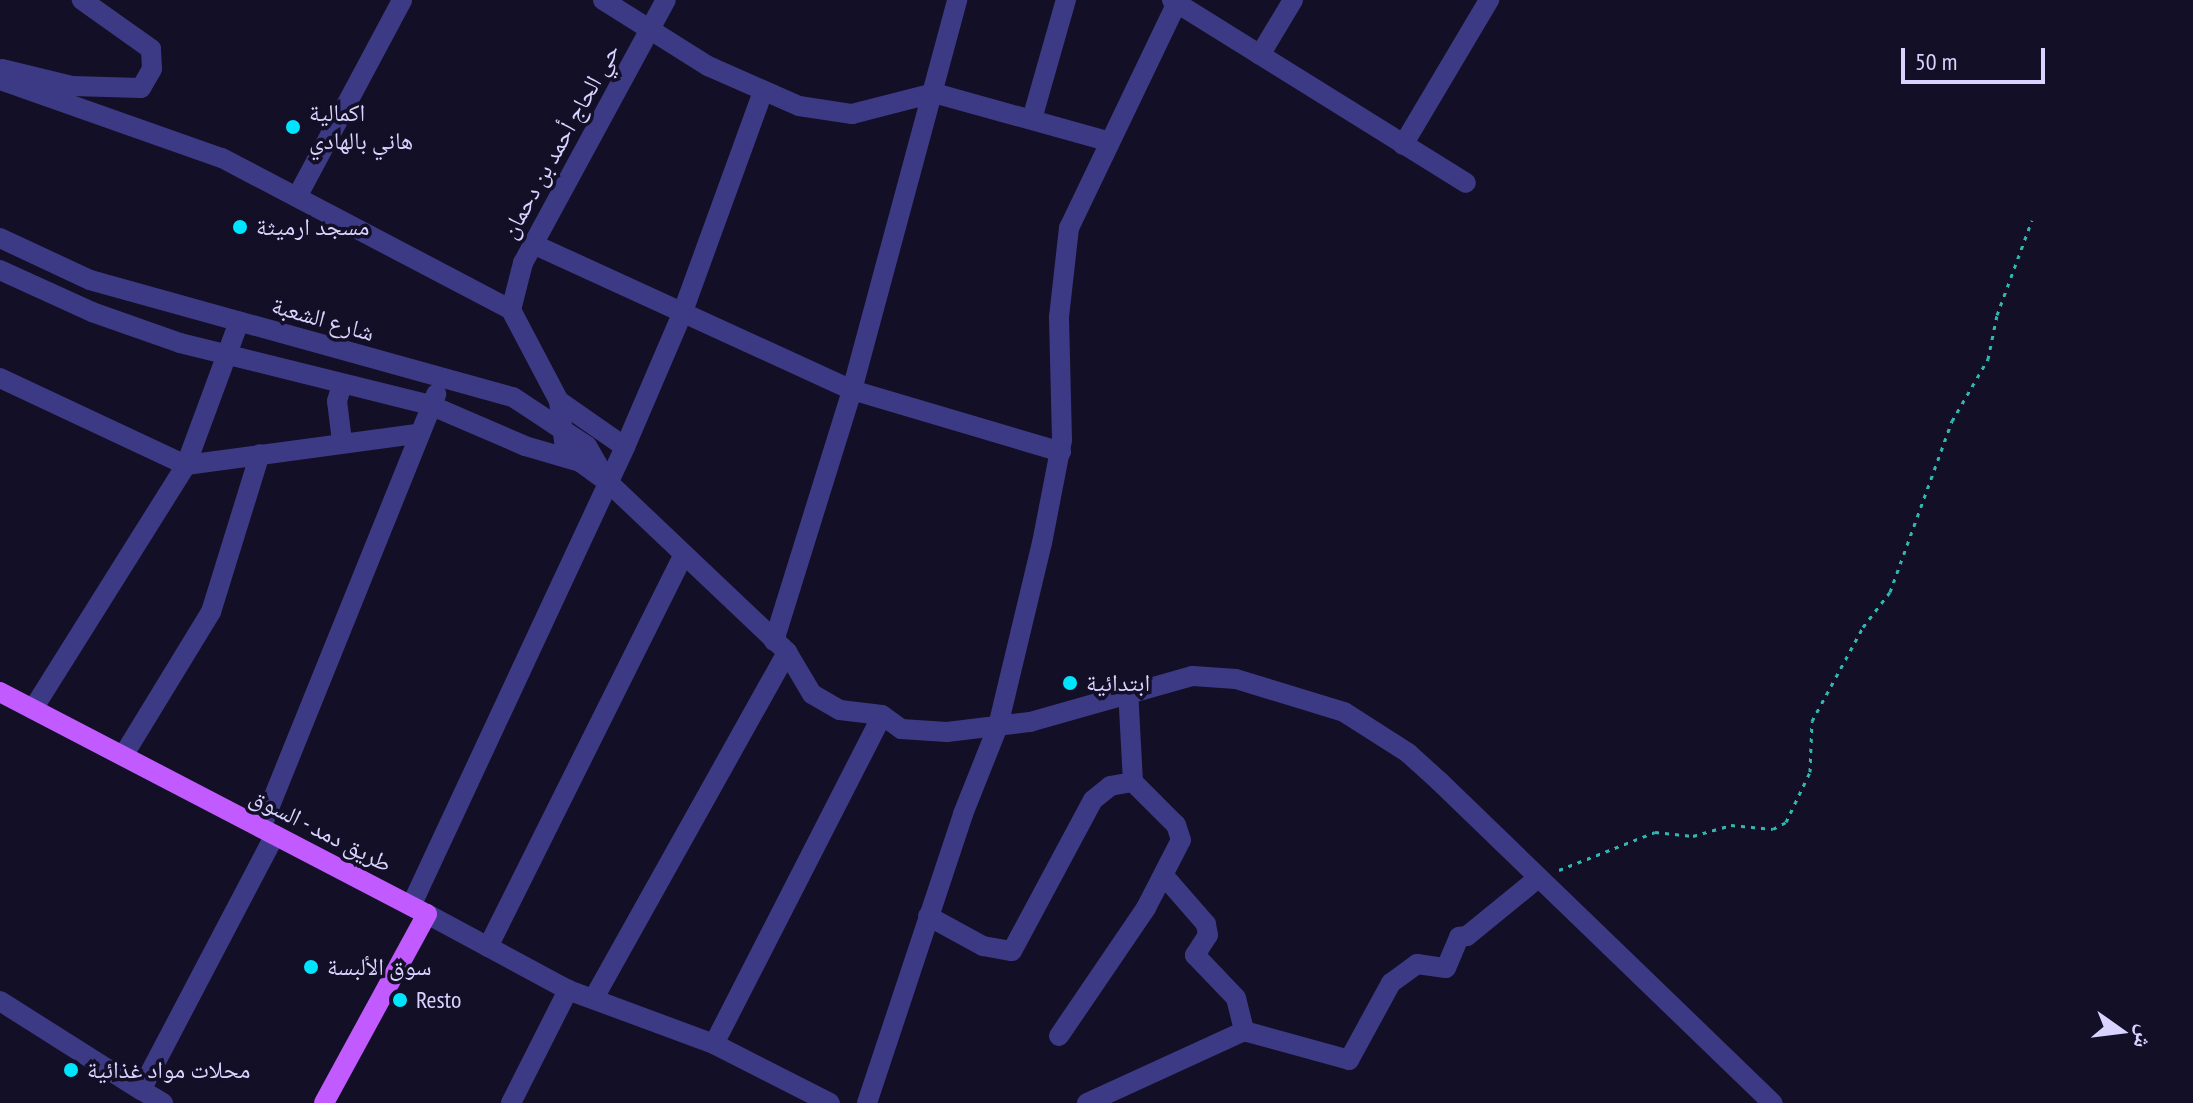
<!DOCTYPE html>
<html>
<head>
<meta charset="utf-8">
<style>
	body { margin:0 }
	#map { position:relative; width:2193px; height:1103px; overflow:hidden; background:#130f26; font-family:"PT Sans Narrow","Noto Naskh Arabic",sans-serif }
	div>[style] { position:absolute }
	.path>* { height:3px; margin-top:-1.5px; transform-origin:0; background:repeating-linear-gradient(90deg,#2fb8b0 0 4px,transparent 0 10px) }
	.minor>* { height:20px; margin:-10px; padding:0 10px; transform-origin:10px; border-radius:10px; background:#3d3a85 }
	.major>* { height:20px; margin:-10px; padding:0 10px; transform-origin:10px; border-radius:10px; background:#c25bff }
	.dots>* { width:22px; height:22px; translate:-50% -50%; box-sizing:border-box; border:4px solid #130f26; border-radius:50% }
	span { translate:-50% -50%; white-space:nowrap; text-align:center; line-height:1.15; -webkit-text-stroke:7px #130f26; paint-order:stroke }
	.poi-label { font-size:24px; color:#d9d4ff }
	.left { translate:0 -50%; text-align:left }
	.street-label { font-size:24px; color:#d9d4ff }
	.north { position:absolute; left:2081px; top:991px; width:80px; height:80px; -webkit-text-stroke:6px #130f26; paint-order:stroke; rotate:104deg; font-size:22px; font-weight:700; line-height:32px; text-align:center; color:#d9d4ff }
	.north::after { content:''; display:block; margin:auto; width:28px; height:36px; background:#d9d4ff; clip-path:polygon(50% 0,100% 100%,50% 72%,0 100%) }
	.scale { position:absolute; left:1901px; top:48px; width:144px; height:36px; box-sizing:border-box; border:4px solid #d9d4ff; border-top:0; padding-left:10px; font-size:24px; line-height:28px; white-space:nowrap; color:#d9d4ff; -webkit-text-stroke:6px #130f26; paint-order:stroke }
</style>
</head>
<body>
<div id="map">
	<div class="path">
		<i style="left:1559px;top:870px;width:103px;rotate:-21.6deg"></i>
		<i style="left:1655px;top:832px;width:38px;rotate:6deg"></i>
		<i style="left:1693px;top:836px;width:40px;rotate:-16deg"></i>
		<i style="left:1731px;top:825px;width:42px;rotate:5.4deg"></i>
		<i style="left:1773px;top:829px;width:15px;rotate:-28deg"></i>
		<i style="left:1786px;top:822px;width:55px;rotate:-64.4deg"></i>
		<i style="left:1810px;top:772px;width:51px;rotate:-87.8deg"></i>
		<i style="left:1812px;top:721px;width:107px;rotate:-61.5deg"></i>
		<i style="left:1863px;top:627px;width:44px;rotate:-52.4deg"></i>
		<i style="left:1890px;top:592px;width:182px;rotate:-70.1deg"></i>
		<i style="left:1952px;top:421px;width:72px;rotate:-59.9deg"></i>
		<i style="left:1988px;top:359px;width:45px;rotate:-78.4deg"></i>
		<i style="left:1997px;top:315px;width:101px;rotate:-69.8deg"></i>
	</div>
	<div class="minor">
		<i style="left:603px;top:0;width:124px;rotate:32.2deg"></i>
		<i style="left:708px;top:66px;width:99px;rotate:23.7deg"></i>
		<i style="left:799px;top:106px;width:54px;rotate:8.6deg"></i>
		<i style="left:852px;top:114px;width:85px;rotate:-14.4deg"></i>
		<i style="left:934px;top:93px;width:180px;rotate:15.5deg"></i>
		<i style="left:1172px;top:0;width:346px;rotate:31.9deg"></i>
		<i style="left:1260px;top:55px;width:64px;rotate:-59deg"></i>
		<i style="left:2px;top:69px;width:72px;rotate:13.7deg"></i>
		<i style="left:72px;top:86px;width:69px;rotate:1.7deg"></i>
		<i style="left:141px;top:88px;width:22px;rotate:-60deg"></i>
		<i style="left:152px;top:69px;width:20px;rotate:-93deg"></i>
		<i style="left:151px;top:49px;width:85px;rotate:-144.6deg"></i>
		<i style="left:0;top:80px;width:235px;rotate:19.4deg"></i>
		<i style="left:222px;top:158px;width:327px;rotate:27.7deg"></i>
		<i style="left:511px;top:310px;width:103px;rotate:62.2deg"></i>
		<i style="left:559px;top:401px;width:56px;rotate:82.9deg"></i>
		<i style="left:1032px;top:119px;width:124px;rotate:-74.1deg"></i>
		<i style="left:1403px;top:145px;width:169px;rotate:-59.3deg"></i>
		<i style="left:297px;top:197px;width:223px;rotate:-61.9deg"></i>
		<i style="left:0;top:238px;width:99px;rotate:25deg"></i>
		<i style="left:90px;top:280px;width:439px;rotate:15.5deg"></i>
		<i style="left:513px;top:397px;width:89px;rotate:33.5deg"></i>
		<i style="left:587px;top:446px;width:34px;rotate:60deg"></i>
		<i style="left:533px;top:244px;width:351px;rotate:24.6deg"></i>
		<i style="left:852px;top:390px;width:218px;rotate:16.5deg"></i>
		<i style="left:0;top:270px;width:101px;rotate:24.5deg"></i>
		<i style="left:92px;top:312px;width:93px;rotate:19.4deg"></i>
		<i style="left:180px;top:343px;width:258px;rotate:13.9deg"></i>
		<i style="left:430px;top:405px;width:103px;rotate:23.3deg"></i>
		<i style="left:525px;top:446px;width:57px;rotate:16.2deg"></i>
		<i style="left:580px;top:462px;width:34px;rotate:36deg"></i>
		<i style="left:608px;top:482px;width:247px;rotate:43.5deg"></i>
		<i style="left:787px;top:652px;width:49px;rotate:59.2deg"></i>
		<i style="left:812px;top:694px;width:32px;rotate:30deg"></i>
		<i style="left:840px;top:710px;width:42px;rotate:6.8deg"></i>
		<i style="left:882px;top:715px;width:24px;rotate:36deg"></i>
		<i style="left:901px;top:729px;width:46px;rotate:3.7deg"></i>
		<i style="left:947px;top:732px;width:84px;rotate:-6.9deg"></i>
		<i style="left:1030px;top:722px;width:169px;rotate:-15.8deg"></i>
		<i style="left:1193px;top:676px;width:43px;rotate:4deg"></i>
		<i style="left:1236px;top:679px;width:113px;rotate:17deg"></i>
		<i style="left:1344px;top:712px;width:76px;rotate:32.6deg"></i>
		<i style="left:1408px;top:753px;width:42px;rotate:42.1deg"></i>
		<i style="left:1439px;top:781px;width:464px;rotate:44deg"></i>
		<i style="left:511px;top:310px;width:49px;rotate:-75.7deg"></i>
		<i style="left:523px;top:263px;width:299px;rotate:-61.5deg"></i>
		<i style="left:0;top:378px;width:205px;rotate:25.1deg"></i>
		<i style="left:186px;top:465px;width:231px;rotate:-7.7deg"></i>
		<i style="left:342px;top:384px;width:18px;rotate:106deg"></i>
		<i style="left:337px;top:401px;width:40px;rotate:82.9deg"></i>
		<i style="left:559px;top:401px;width:80px;rotate:34.9deg"></i>
		<i style="left:774px;top:641px;width:263px;rotate:-72.7deg"></i>
		<i style="left:852px;top:390px;width:404px;rotate:-74.9deg"></i>
		<i style="left:33px;top:709px;width:288px;rotate:-57.9deg"></i>
		<i style="left:186px;top:465px;width:153px;rotate:-69.7deg"></i>
		<i style="left:123px;top:756px;width:169px;rotate:-58.6deg"></i>
		<i style="left:211px;top:612px;width:165px;rotate:-72.8deg"></i>
		<i style="left:261px;top:828px;width:468px;rotate:-68deg"></i>
		<i style="left:1165px;top:877px;width:62px;rotate:48.9deg"></i>
		<i style="left:1206px;top:924px;width:11px;rotate:80deg"></i>
		<i style="left:1208px;top:935px;width:24px;rotate:123deg"></i>
		<i style="left:1195px;top:955px;width:59px;rotate:46.4deg"></i>
		<i style="left:1236px;top:998px;width:34px;rotate:76deg"></i>
		<i style="left:411px;top:906px;width:506px;rotate:-65deg"></i>
		<i style="left:625px;top:447px;width:145px;rotate:-66.8deg"></i>
		<i style="left:682px;top:314px;width:234px;rotate:-70deg"></i>
		<i style="left:427px;top:914px;width:160px;rotate:28.3deg"></i>
		<i style="left:568px;top:990px;width:156px;rotate:20.3deg"></i>
		<i style="left:714px;top:1044px;width:130px;rotate:27deg"></i>
		<i style="left:928px;top:916px;width:63px;rotate:28.6deg"></i>
		<i style="left:983px;top:946px;width:29px;rotate:10deg"></i>
		<i style="left:1012px;top:951px;width:171px;rotate:-61.8deg"></i>
		<i style="left:1093px;top:800px;width:22px;rotate:-39deg"></i>
		<i style="left:1110px;top:786px;width:23px;rotate:-10deg"></i>
		<i style="left:488px;top:947px;width:439px;rotate:-63.5deg"></i>
		<i style="left:595px;top:996px;width:394px;rotate:-60.8deg"></i>
		<i style="left:0;top:1001px;width:167px;rotate:32.3deg"></i>
		<i style="left:1059px;top:1036px;width:155px;rotate:-55.8deg"></i>
		<i style="left:1146px;top:908px;width:76px;rotate:-62.8deg"></i>
		<i style="left:1181px;top:840px;width:16px;rotate:-108deg"></i>
		<i style="left:1176px;top:825px;width:61px;rotate:-135deg"></i>
		<i style="left:1133px;top:782px;width:91px;rotate:-93.1deg"></i>
		<i style="left:714px;top:1044px;width:369px;rotate:-62.9deg"></i>
		<i style="left:163px;top:1103px;width:26px;rotate:-149deg"></i>
		<i style="left:141px;top:1090px;width:288px;rotate:-62.3deg"></i>
		<i style="left:511px;top:1103px;width:127px;rotate:-63.2deg"></i>
		<i style="left:867px;top:1103px;width:305px;rotate:-71.6deg"></i>
		<i style="left:963px;top:814px;width:95px;rotate:-68.3deg"></i>
		<i style="left:998px;top:726px;width:188px;rotate:-76.5deg"></i>
		<i style="left:1042px;top:543px;width:105px;rotate:-79deg"></i>
		<i style="left:1062px;top:440px;width:123px;rotate:-91.4deg"></i>
		<i style="left:1059px;top:317px;width:90px;rotate:-83.6deg"></i>
		<i style="left:1069px;top:228px;width:253px;rotate:-64.4deg"></i>
		<i style="left:1087px;top:1103px;width:173px;rotate:-24.6deg"></i>
		<i style="left:1244px;top:1031px;width:109px;rotate:15.4deg"></i>
		<i style="left:1349px;top:1060px;width:88px;rotate:-61.4deg"></i>
		<i style="left:1391px;top:983px;width:32px;rotate:-36deg"></i>
		<i style="left:1417px;top:964px;width:29px;rotate:8deg"></i>
		<i style="left:1446px;top:968px;width:34px;rotate:-67deg"></i>
		<i style="left:1459px;top:937px;width:8px;rotate:-7deg"></i>
		<i style="left:1467px;top:936px;width:90px;rotate:-39.2deg"></i>
	</div>
	<div class="major">
		<i style="left:0;top:692px;width:481px;rotate:27.5deg"></i>
		<i style="left:427px;top:914px;width:215px;rotate:118.6deg"></i>
	</div>
	<div class="dots">
		<i style="left:293px;top:127px;background:#00e5ff"></i>
		<i style="left:240px;top:227px;background:#00e5ff"></i>
		<i style="left:1070px;top:683px;background:#00e5ff"></i>
		<i style="left:311px;top:967px;background:#00e5ff"></i>
		<i style="left:400px;top:1000px;background:#00e5ff"></i>
		<i style="left:71px;top:1070px;background:#00e5ff"></i>
	</div>
	<div class="poi-label">
		<span class="left" style="left:309px;top:127px">اكمالية<br>هاني بالهادي</span>
		<span class="left" style="left:256px;top:227px">مسجد ارميثة</span>
		<span class="left" style="left:1086px;top:683px">ابتدائية</span>
		<span class="left" style="left:327px;top:967px">سوق الألبسة</span>
		<span class="left" style="left:416px;top:1000px">Resto</span>
		<span class="left" style="left:87px;top:1070px">محلات مواد غذائية</span>
	</div>
	<div class="street-label">
		<span style="left:560px;top:141px;rotate:-61deg">حي الحاج أحمد بن دحمان</span>
		<span style="left:323px;top:319px;rotate:16deg">شارع الشعبة</span>
		<span style="left:321px;top:830px;rotate:27deg">طريق دمد - السوق</span>
	</div>
	<div class="north">ش</div>
	<div class="scale">50 m</div>
</div>
</body>
</html>
